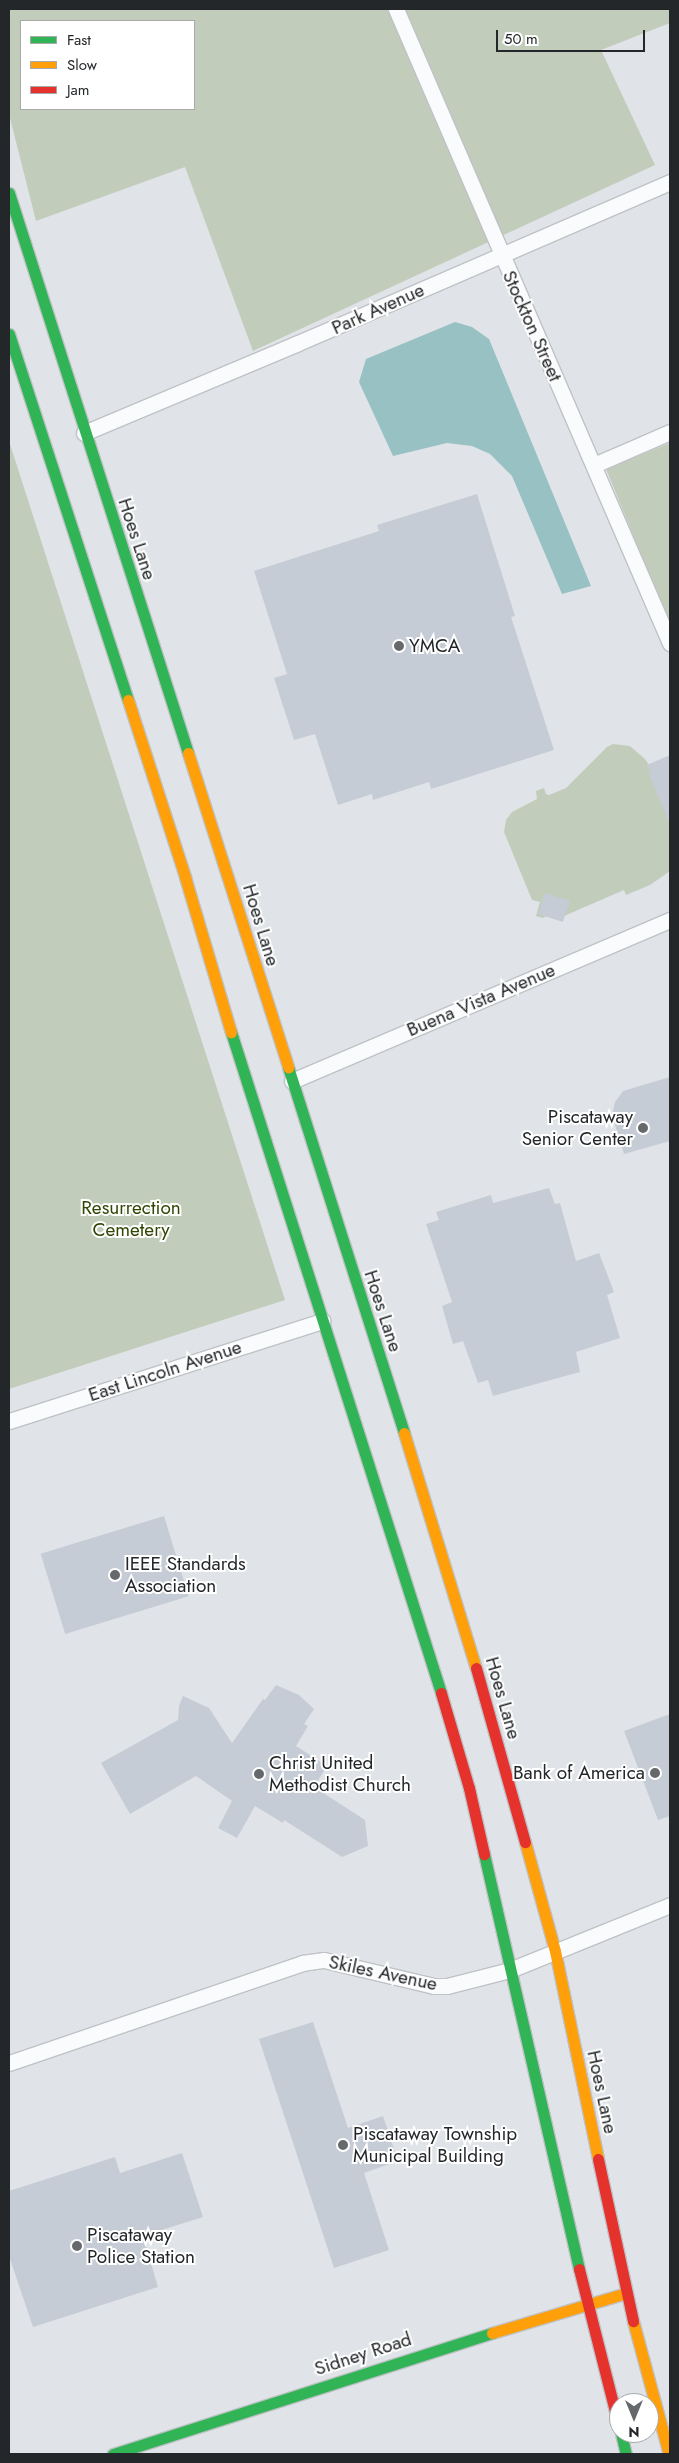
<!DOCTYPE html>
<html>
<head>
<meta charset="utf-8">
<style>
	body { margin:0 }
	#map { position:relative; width:679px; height:2463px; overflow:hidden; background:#e0e4e8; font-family:Jost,sans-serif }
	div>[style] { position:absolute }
	.green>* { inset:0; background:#c2ccbb }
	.water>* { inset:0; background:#98c1c3 }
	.building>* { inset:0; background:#c6ccd5; transform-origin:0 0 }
	.roads { filter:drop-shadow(1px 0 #bfc2c6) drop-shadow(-1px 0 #bfc2c6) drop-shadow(0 1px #bfc2c6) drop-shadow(0 -1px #bfc2c6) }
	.street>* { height:15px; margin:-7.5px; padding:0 7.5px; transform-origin:7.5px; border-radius:7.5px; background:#fafbfc }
	.fast>* { height:11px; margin:-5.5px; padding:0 5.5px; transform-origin:5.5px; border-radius:5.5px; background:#30b455 }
	.slow>* { height:11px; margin:-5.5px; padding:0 5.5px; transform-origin:5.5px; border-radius:5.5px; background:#ff9f0a }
	.jam>* { height:11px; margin:-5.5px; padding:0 5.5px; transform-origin:5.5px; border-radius:5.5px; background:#e5322d }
	.dots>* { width:14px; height:14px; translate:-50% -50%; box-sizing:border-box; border:2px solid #fff; border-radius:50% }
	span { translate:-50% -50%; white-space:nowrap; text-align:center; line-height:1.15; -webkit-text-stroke:4px #fff; paint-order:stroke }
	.street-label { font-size:19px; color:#24272a }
	.poi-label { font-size:19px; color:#24272a }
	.left { translate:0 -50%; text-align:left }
	.right { translate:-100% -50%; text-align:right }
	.park-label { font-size:19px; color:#324604 }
	.frame { position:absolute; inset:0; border:10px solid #24272a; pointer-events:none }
	.legend { position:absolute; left:20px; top:20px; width:175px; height:90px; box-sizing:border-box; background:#fff; border:1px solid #a7a9aa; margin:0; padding:6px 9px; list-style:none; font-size:15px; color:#24272a }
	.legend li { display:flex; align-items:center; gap:10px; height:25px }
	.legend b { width:25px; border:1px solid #a7a9aa }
	.north { position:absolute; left:609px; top:2393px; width:50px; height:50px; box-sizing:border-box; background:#fff; border:1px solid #a7a9aa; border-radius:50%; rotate:180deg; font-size:14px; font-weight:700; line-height:20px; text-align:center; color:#24272a }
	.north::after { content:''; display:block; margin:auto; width:18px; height:22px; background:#66696c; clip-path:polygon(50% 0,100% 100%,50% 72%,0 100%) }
	.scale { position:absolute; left:496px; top:30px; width:149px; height:22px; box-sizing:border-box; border:2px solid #24272a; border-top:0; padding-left:6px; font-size:15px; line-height:18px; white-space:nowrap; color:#24272a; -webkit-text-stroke:4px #fff; paint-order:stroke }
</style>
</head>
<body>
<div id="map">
	<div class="green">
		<i style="clip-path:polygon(evenodd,9px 9px,670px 9px,670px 23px,601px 50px,655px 165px,253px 351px,185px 167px,36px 221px,9px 114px,9px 9px,21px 21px,194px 21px,194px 109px,21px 109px,21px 21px)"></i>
		<i style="clip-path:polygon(9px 441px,285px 1300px,9px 1389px)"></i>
		<i style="clip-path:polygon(670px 443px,670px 625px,606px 469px)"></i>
		<i style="clip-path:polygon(613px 744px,630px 746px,645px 759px,649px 765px,670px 816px,670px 871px,650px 885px,626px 895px,624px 890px,564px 916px,569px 901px,543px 918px,536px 916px,540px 902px,532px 900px,504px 832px,506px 820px,512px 812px,537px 799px,536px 791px,544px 788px,546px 794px,549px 795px,566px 788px,607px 747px)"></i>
	</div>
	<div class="water">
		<i style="clip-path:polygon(455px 322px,472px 327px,489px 339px,591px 586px,562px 594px,512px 476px,490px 454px,472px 446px,447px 443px,393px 456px,359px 382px,366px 359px)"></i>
	</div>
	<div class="building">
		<i style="clip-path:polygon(477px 494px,515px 616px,511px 617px,554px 750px,431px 789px,429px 782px,373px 800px,372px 794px,338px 805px,315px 734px,294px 740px,274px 678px,287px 674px,254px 571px,379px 531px,377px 525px)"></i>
		<i style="clip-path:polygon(670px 755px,670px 824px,649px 775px,651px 774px,647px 765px)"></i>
		<i style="left:545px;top:893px;width:26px;height:22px;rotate:18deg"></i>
		<i style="clip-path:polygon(670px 1077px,670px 1141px,624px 1154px,612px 1115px,615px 1102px,623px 1091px)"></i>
		<i style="clip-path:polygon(549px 1188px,555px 1204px,560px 1203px,576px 1261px,599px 1253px,614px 1292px,607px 1295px,620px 1338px,576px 1352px,580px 1372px,493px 1396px,488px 1380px,478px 1383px,463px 1341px,453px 1344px,442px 1306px,452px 1302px,426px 1224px,439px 1220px,436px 1212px,491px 1195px,493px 1203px)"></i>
		<i style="left:164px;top:1516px;width:84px;height:129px;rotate:73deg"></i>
		<i style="clip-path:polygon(276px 1685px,299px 1695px,314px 1709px,304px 1724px,308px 1726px,296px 1746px,327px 1766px,314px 1787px,365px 1820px,368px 1846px,342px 1857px,284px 1820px,283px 1823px,255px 1806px,237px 1838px,218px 1828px,232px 1801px,196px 1776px,130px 1814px,101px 1763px,178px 1720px,179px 1706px,183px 1696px,209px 1708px,232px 1743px,263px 1699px,265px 1700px)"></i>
		<i style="clip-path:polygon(670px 1714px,670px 1816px,658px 1820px,624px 1731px)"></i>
		<i style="clip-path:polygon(313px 2022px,348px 2128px,383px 2116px,398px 2161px,364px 2173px,389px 2250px,334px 2268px,259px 2039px)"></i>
		<i style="clip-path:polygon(182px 2153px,203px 2217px,143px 2236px,158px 2287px,33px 2327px,9px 2256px,9px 2191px,115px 2157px,120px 2173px)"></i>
	</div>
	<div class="roads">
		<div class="street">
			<i style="left:396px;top:9px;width:691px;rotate:66.63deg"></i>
			<i style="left:84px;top:433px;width:230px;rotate:-22.8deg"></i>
			<i style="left:296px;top:344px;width:408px;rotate:-23.4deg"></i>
			<i style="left:594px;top:465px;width:83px;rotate:-23.5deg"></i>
			<i style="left:292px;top:1081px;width:411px;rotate:-23.1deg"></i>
			<i style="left:9px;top:1421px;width:329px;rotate:-17.7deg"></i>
			<i style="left:9px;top:2063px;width:310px;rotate:-18.8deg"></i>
			<i style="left:302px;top:1963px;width:22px;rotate:-8deg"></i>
			<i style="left:324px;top:1960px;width:113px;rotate:13.3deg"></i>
			<i style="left:434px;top:1986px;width:13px"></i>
			<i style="left:447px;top:1986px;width:65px;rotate:-14.3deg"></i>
			<i style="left:510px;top:1970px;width:173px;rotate:-22.1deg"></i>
		</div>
		<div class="fast">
			<i style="left:9px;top:193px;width:588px;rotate:72.27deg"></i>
			<i style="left:9px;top:334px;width:385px;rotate:72deg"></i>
			<i style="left:231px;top:1032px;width:694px;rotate:72.37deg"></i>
			<i style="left:288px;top:1067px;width:384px;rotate:72.4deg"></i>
			<i style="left:484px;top:1854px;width:426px;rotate:77.1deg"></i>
			<i style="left:621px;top:2433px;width:22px;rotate:77deg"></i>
			<i style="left:113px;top:2454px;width:398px;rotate:-17.7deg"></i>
		</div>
		<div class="slow">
			<i style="left:128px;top:700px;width:186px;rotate:72.1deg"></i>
			<i style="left:185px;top:877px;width:162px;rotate:73.5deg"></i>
			<i style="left:188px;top:753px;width:330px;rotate:72.3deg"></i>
			<i style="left:404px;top:1433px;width:246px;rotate:73deg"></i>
			<i style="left:525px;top:1842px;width:113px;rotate:74.6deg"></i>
			<i style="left:555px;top:1951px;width:212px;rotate:78.3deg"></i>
			<i style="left:633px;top:2321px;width:138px;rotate:74.9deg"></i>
			<i style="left:492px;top:2333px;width:140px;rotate:-16.6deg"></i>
		</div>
		<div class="jam">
			<i style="left:476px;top:1668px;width:181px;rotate:74.3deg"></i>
			<i style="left:441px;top:1693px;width:99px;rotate:73.6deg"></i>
			<i style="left:469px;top:1788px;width:68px;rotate:77.2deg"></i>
			<i style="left:598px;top:2159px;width:166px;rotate:77.8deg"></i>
			<i style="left:579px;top:2269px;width:163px;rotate:75.8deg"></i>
		</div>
	</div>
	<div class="dots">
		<i style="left:399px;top:646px;background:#66696c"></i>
		<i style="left:643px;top:1128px;background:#66696c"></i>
		<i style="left:115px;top:1575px;background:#66696c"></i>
		<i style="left:655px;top:1773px;background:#66696c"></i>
		<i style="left:259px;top:1774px;background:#66696c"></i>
		<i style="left:343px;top:2145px;background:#66696c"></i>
		<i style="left:77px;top:2246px;background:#66696c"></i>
	</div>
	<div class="street-label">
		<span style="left:378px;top:309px;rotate:-24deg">Park Avenue</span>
		<span style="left:532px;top:326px;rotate:66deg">Stockton Street</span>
		<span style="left:137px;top:539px;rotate:72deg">Hoes Lane</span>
		<span style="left:261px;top:925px;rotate:73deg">Hoes Lane</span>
		<span style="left:481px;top:1000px;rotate:-23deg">Buena Vista Avenue</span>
		<span style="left:383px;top:1311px;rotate:72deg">Hoes Lane</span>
		<span style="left:165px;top:1371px;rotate:-18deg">East Lincoln Avenue</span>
		<span style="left:503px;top:1698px;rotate:74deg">Hoes Lane</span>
		<span style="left:383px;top:1973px;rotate:12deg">Skiles Avenue</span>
		<span style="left:602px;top:2092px;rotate:78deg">Hoes Lane</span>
		<span style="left:363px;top:2354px;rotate:-18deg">Sidney Road</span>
	</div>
	<div class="poi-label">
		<span class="left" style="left:409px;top:646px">YMCA</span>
		<span class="right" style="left:633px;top:1128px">Piscataway<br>Senior Center</span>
		<span class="left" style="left:125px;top:1575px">IEEE Standards<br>Association</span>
		<span class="left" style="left:269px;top:1774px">Christ United<br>Methodist Church</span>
		<span class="right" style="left:645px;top:1773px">Bank of America</span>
		<span class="left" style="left:353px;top:2145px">Piscataway Township<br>Municipal Building</span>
		<span class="left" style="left:87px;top:2246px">Piscataway<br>Police Station</span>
	</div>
	<div class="park-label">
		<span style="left:131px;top:1219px">Resurrection<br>Cemetery</span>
	</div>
	<div class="frame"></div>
	<ul class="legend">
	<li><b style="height:6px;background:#30b455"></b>Fast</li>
	<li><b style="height:6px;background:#ff9f0a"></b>Slow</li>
	<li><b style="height:6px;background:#e5322d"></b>Jam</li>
	</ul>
	<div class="north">N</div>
	<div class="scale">50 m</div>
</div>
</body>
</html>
